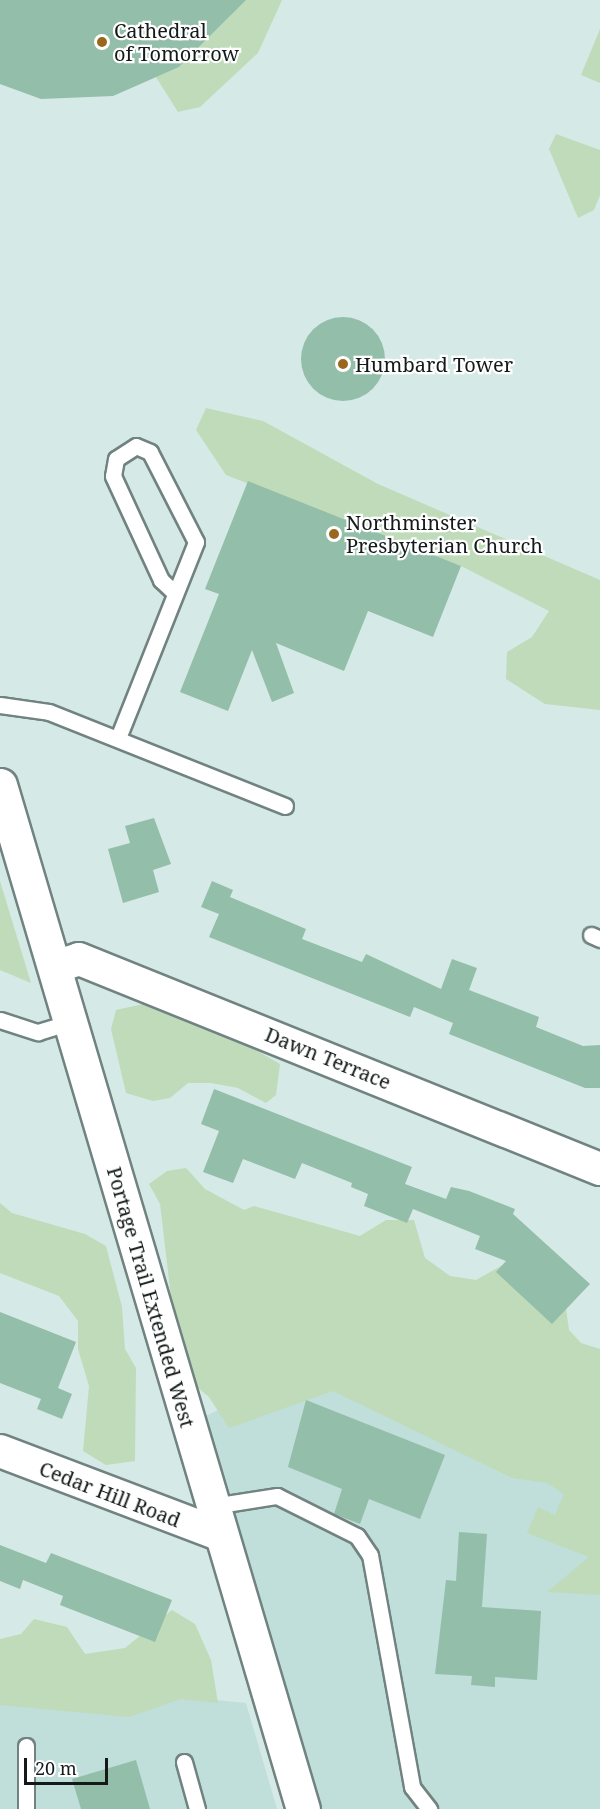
<!DOCTYPE html>
<html>
<head>
<meta charset="utf-8">
<style>
	body { margin:0 }
	#map { position:relative; width:600px; height:1809px; overflow:hidden; background:#d5e9e6; font-family:"Noto Serif",serif }
	div>[style] { position:absolute }
	.built>* { inset:0; background:#c0deda }
	.green>* { inset:0; background:#bfdbba }
	.building>* { inset:0; background:#93bea9 }
	.round { border-radius:50% }
	.roads { filter:drop-shadow(2px 0 #718381) drop-shadow(-2px 0 #718381) drop-shadow(0 2px #718381) drop-shadow(0 -2px #718381) }
	.service>* { height:15px; margin:-7.5px; padding:0 7.5px; transform-origin:7.5px; border-radius:7.5px; background:#fff }
	.minor>* { height:32px; margin:-16px; padding:0 16px; transform-origin:16px; border-radius:16px; background:#fff }
	.secondary>* { height:33px; margin:-16.5px; padding:0 16.5px; transform-origin:16.5px; border-radius:16.5px; background:#fff }
	.dots>* { width:16px; height:16px; translate:-50% -50%; box-sizing:border-box; border:3px solid #fff; border-radius:50% }
	span { translate:-50% -50%; white-space:nowrap; text-align:center; line-height:1.15; -webkit-text-stroke:4.5px #fff; paint-order:stroke }
	.poi-label { font-size:20px; color:#131a19 }
	.left { translate:0 -50%; text-align:left }
	.street-label { font-size:20px; color:#131a19 }
	.scale { position:absolute; left:24px; top:1758px; width:84px; height:27px; box-sizing:border-box; border:3px solid #131a19; border-top:0; padding-left:8px; font-size:18px; line-height:21px; white-space:nowrap; color:#131a19; -webkit-text-stroke:4px #fff; paint-order:stroke }
</style>
</head>
<body>
<div id="map">
	<div class="built">
		<i style="clip-path:polygon(305px 1366px,600px 1487px,600px 1809px,319px 1809px,204px 1417px)"></i>
		<i style="clip-path:polygon(0 1679px,246px 1703px,277px 1809px,0 1809px)"></i>
	</div>
	<div class="green">
		<i style="clip-path:polygon(237px 0,282px 0,258px 53px,200px 107px,178px 112px,156px 77px,179px 67px,230px 16px)"></i>
		<i style="clip-path:polygon(600px 29px,600px 83px,581px 75px)"></i>
		<i style="clip-path:polygon(556px 134px,600px 150px,600px 195px,594px 210px,578px 218px,549px 149px)"></i>
		<i style="clip-path:polygon(206px 408px,263px 421px,378px 484px,600px 580px,600px 710px,545px 704px,506px 679px,507px 652px,532px 637px,549px 611px,461px 566px,226px 475px,196px 430px)"></i>
		<i style="clip-path:polygon(0 881px,31px 983px,0 970px)"></i>
		<i style="clip-path:polygon(148px 1003px,212px 1025px,280px 1064px,276px 1095px,266px 1103px,238px 1088px,211px 1083px,188px 1083px,170px 1098px,153px 1101px,126px 1093px,111px 1029px,116px 1010px)"></i>
		<i style="clip-path:polygon(186px 1168px,205px 1189px,244px 1210px,254px 1206px,360px 1236px,386px 1220px,414px 1220px,425px 1258px,450px 1276px,476px 1280px,508px 1262px,564px 1295px,569px 1330px,581px 1343px,600px 1349px,600px 1595px,547px 1592px,589px 1557px,527px 1533px,538px 1507px,555px 1515px,564px 1494px,547px 1483px,512px 1478px,333px 1391px,229px 1428px,209px 1397px,180px 1373px,160px 1204px,149px 1184px,167px 1171px)"></i>
		<i style="clip-path:polygon(0 1203px,12px 1213px,85px 1234px,106px 1246px,122px 1307px,125px 1349px,136px 1368px,135px 1461px,106px 1465px,83px 1451px,89px 1386px,78px 1349px,78px 1321px,59px 1296px,0 1273px)"></i>
		<i style="clip-path:polygon(172px 1610px,195px 1624px,211px 1660px,218px 1703px,181px 1699px,129px 1717px,0 1705px,0 1639px,21px 1634px,34px 1619px,67px 1627px,85px 1654px,125px 1648px)"></i>
	</div>
	<div class="building">
		<i style="clip-path:polygon(0 0,246px 0,179px 67px,113px 96px,41px 99px,0 84px)"></i>
		<i class="round" style="left:301px;top:317px;width:84px;height:84px"></i>
		<i style="clip-path:polygon(248px 481px,461px 566px,433px 637px,368px 611px,344px 671px,276px 643px,294px 693px,272px 702px,252px 650px,228px 711px,180px 692px,219px 594px,205px 589px)"></i>
		<i style="clip-path:polygon(154px 818px,171px 864px,153px 870px,159px 892px,123px 903px,108px 849px,130px 843px,125px 826px)"></i>
		<i style="clip-path:polygon(212px 881px,233px 890px,230px 897px,306px 929px,302px 939px,362px 962px,366px 954px,441px 989px,452px 959px,477px 968px,469px 990px,539px 1017px,536px 1027px,583px 1046px,600px 1045px,600px 1088px,585px 1088px,449px 1034px,453px 1023px,414px 1007px,410px 1017px,209px 937px,219px 914px,201px 907px)"></i>
		<i style="clip-path:polygon(214px 1089px,412px 1167px,405px 1184px,446px 1199px,451px 1187px,469px 1191px,515px 1209px,513px 1214px,590px 1284px,552px 1324px,496px 1272px,506px 1261px,475px 1249px,480px 1236px,413px 1209px,407px 1223px,364px 1206px,368px 1194px,351px 1187px,352px 1183px,302px 1163px,295px 1179px,243px 1159px,233px 1183px,203px 1172px,219px 1131px,201px 1124px)"></i>
		<i style="clip-path:polygon(0 1312px,76px 1342px,58px 1388px,72px 1394px,62px 1419px,37px 1409px,41px 1399px,0 1383px)"></i>
		<i style="clip-path:polygon(306px 1400px,445px 1455px,420px 1519px,369px 1499px,360px 1524px,334px 1514px,342px 1489px,288px 1467px)"></i>
		<i style="clip-path:polygon(459px 1532px,487px 1534px,482px 1607px,541px 1611px,537px 1680px,495px 1677px,495px 1687px,471px 1685px,472px 1676px,435px 1674px,446px 1580px,456px 1581px)"></i>
		<i style="clip-path:polygon(0 1545px,46px 1563px,51px 1553px,172px 1600px,155px 1642px,60px 1605px,63px 1596px,23px 1580px,20px 1589px,0 1581px)"></i>
		<i style="clip-path:polygon(136px 1760px,150px 1809px,81px 1809px,72px 1779px)"></i>
	</div>
	<div class="roads">
		<div class="service">
			<i style="left:0;top:705px;width:49px;rotate:8.1deg"></i>
			<i style="left:49px;top:712px;width:254px;rotate:21.7deg"></i>
			<i style="left:118px;top:738px;width:211px;rotate:-68.3deg"></i>
			<i style="left:196px;top:542px;width:101px;rotate:-117.1deg"></i>
			<i style="left:150px;top:452px;width:15px;rotate:-157deg"></i>
			<i style="left:136px;top:446px;width:24px;rotate:147deg"></i>
			<i style="left:116px;top:459px;width:17px;rotate:100deg"></i>
			<i style="left:113px;top:476px;width:115px;rotate:65.2deg"></i>
			<i style="left:161px;top:580px;width:19px;rotate:43deg"></i>
			<i style="left:591px;top:935px;width:10px;rotate:24deg"></i>
			<i style="left:0;top:1020px;width:40px;rotate:18deg"></i>
			<i style="left:38px;top:1032px;width:34px;rotate:-17deg"></i>
			<i style="left:213px;top:1506px;width:65px;rotate:-8.9deg"></i>
			<i style="left:277px;top:1496px;width:89px;rotate:26.6deg"></i>
			<i style="left:357px;top:1536px;width:23px;rotate:56deg"></i>
			<i style="left:370px;top:1555px;width:236px;rotate:79.7deg"></i>
			<i style="left:412px;top:1787px;width:28px;rotate:52deg"></i>
			<i style="left:26px;top:1746px;width:63px;rotate:90deg"></i>
			<i style="left:184px;top:1762px;width:49px;rotate:74.5deg"></i>
		</div>
		<div class="minor">
			<i style="left:55px;top:967px;width:25px;rotate:-18deg"></i>
			<i style="left:79px;top:959px;width:562px;rotate:21.95deg"></i>
			<i style="left:0;top:1451px;width:236px;rotate:20.8deg"></i>
		</div>
		<div class="secondary">
			<i style="left:0;top:785px;width:1068px;rotate:73.52deg"></i>
		</div>
	</div>
	<div class="dots">
		<i style="left:102px;top:42px;background:#9a681c"></i>
		<i style="left:343px;top:364px;background:#9a681c"></i>
		<i style="left:334px;top:534px;background:#9a681c"></i>
	</div>
	<div class="poi-label">
		<span class="left" style="left:114px;top:42px">Cathedral<br>of Tomorrow</span>
		<span class="left" style="left:355px;top:364px">Humbard Tower</span>
		<span class="left" style="left:346px;top:534px">Northminster<br>Presbyterian Church</span>
	</div>
	<div class="street-label">
		<span style="left:328px;top:1058px;rotate:22deg">Dawn Terrace</span>
		<span style="left:151px;top:1297px;rotate:74deg">Portage Trail Extended West</span>
		<span style="left:110px;top:1494px;rotate:21deg">Cedar Hill Road</span>
	</div>
	<div class="scale">20 m</div>
</div>
</body>
</html>
